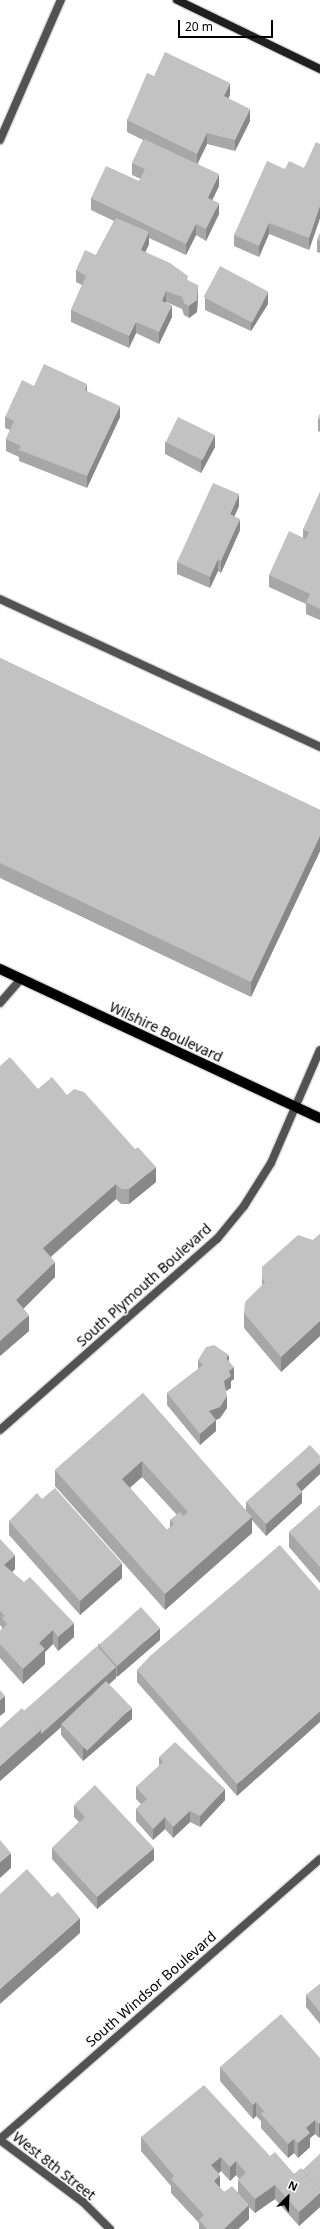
<!DOCTYPE html>
<html>
<head>
<meta charset="utf-8">
<style>
	body { margin:0 }
	#map { position:relative; width:320px; height:2229px; overflow:hidden; background:#fff; font-family:"Noto Sans",sans-serif }
	div>[style] { position:absolute }
	.roads { filter:drop-shadow(1px 0 #dbdbdb) drop-shadow(-1px 0 #dbdbdb) drop-shadow(0 1px #dbdbdb) drop-shadow(0 -1px #dbdbdb) }
	.lane>* { height:8px; margin:-4px; padding:0 4px; transform-origin:4px; border-radius:4px; background:#525252 }
	.street>* { height:8px; margin:-4px; padding:0 4px; transform-origin:4px; border-radius:4px; background:#525252 }
	.secondary>* { height:8px; margin:-4px; padding:0 4px; transform-origin:4px; border-radius:4px; background:#1f1f1f }
	.primary>* { height:10px; margin:-5px; padding:0 5px; transform-origin:5px; border-radius:5px; background:#000 }
	.wall>* { inset:0; background:#a7a7a7 }
	.shaded-wall>* { inset:0; background:#888; transform-origin:0 0 }
	.building>* { inset:0; background:#c2c2c2; transform-origin:0 0 }
	span { translate:-50% -50%; white-space:nowrap; text-align:center; line-height:1.15; -webkit-text-stroke:3px #fff; paint-order:stroke }
	.street-label { font-size:14px; color:#000 }
	.north { position:absolute; left:268px; top:2177px; width:40px; height:40px; -webkit-text-stroke:3px #fff; paint-order:stroke; rotate:24deg; font-size:11px; font-weight:700; line-height:16px; text-align:center; color:#000 }
	.north::after { content:''; display:block; margin:auto; width:14px; height:18px; background:#000; clip-path:polygon(50% 0,100% 100%,50% 72%,0 100%) }
	.scale { position:absolute; left:178px; top:20px; width:95px; height:18px; box-sizing:border-box; border:2px solid #000; border-top:0; padding-left:5px; font-size:12px; line-height:14px; white-space:nowrap; color:#000; -webkit-text-stroke:3px #fff; paint-order:stroke }
</style>
</head>
<body>
<div id="map">
	<div class="roads">
		<div class="lane">
			<i style="left:0;top:599px;width:353px;rotate:24.8deg"></i>
			<i style="left:0;top:1003px;width:32px;rotate:-49deg"></i>
		</div>
		<div class="street">
			<i style="left:0;top:140px;width:153px;rotate:-66.5deg"></i>
			<i style="left:0;top:1430px;width:289px;rotate:-41.4deg"></i>
			<i style="left:217px;top:1239px;width:43px;rotate:-50.7deg"></i>
			<i style="left:244px;top:1206px;width:51px;rotate:-57.9deg"></i>
			<i style="left:271px;top:1163px;width:123px;rotate:-66.6deg"></i>
			<i style="left:0;top:2139px;width:425px;rotate:-41.2deg"></i>
			<i style="left:0;top:2140px;width:104px;rotate:36.8deg"></i>
			<i style="left:83px;top:2202px;width:38px;rotate:45deg"></i>
		</div>
		<div class="secondary">
			<i style="left:177px;top:0;width:159px;rotate:25.8deg"></i>
		</div>
		<div class="primary">
			<i style="left:0;top:969px;width:353px;rotate:25deg"></i>
		</div>
	</div>
	<div class="wall">
		<i style="clip-path:polygon(154px 76px,230px 95px,228px 98px,250px 121px,235px 151px,207px 144px,197px 164px,219px 186px,212px 200px,219px 214px,206px 241px,196px 235px,186px 255px,149px 238px,149px 244px,145px 252px,188px 280px,198px 296px,197px 312px,189px 318px,184px 315px,182px 309px,166px 302px,172px 317px,159px 344px,136px 333px,129px 348px,71px 322px,71px 310px,82px 285px,76px 282px,76px 270px,96px 255px,114px 221px,91px 210px,91px 198px,139px 181px,141px 179px,132px 175px,132px 163px,143px 140px,127px 132px,127px 120px)"></i>
		<i style="clip-path:polygon(320px 144px,320px 218px,309px 250px,269px 234px,259px 257px,234px 246px,234px 235px,285px 169px,304px 168px)"></i>
		<i style="clip-path:polygon(320px 233px,320px 253px,317px 252px,317px 240px)"></i>
		<i style="clip-path:polygon(205px 298px,268px 304px,251px 331px,205px 310px)"></i>
		<i style="clip-path:polygon(34px 386px,87px 391px,120px 417px,87px 488px,19px 461px,19px 457px,6px 451px,6px 439px,10px 430px,5px 428px,5px 417px)"></i>
		<i style="clip-path:polygon(320px 414px,320px 432px,318px 431px,318px 419px)"></i>
		<i style="clip-path:polygon(165px 442px,215px 447px,201px 473px,165px 454px)"></i>
		<i style="clip-path:polygon(320px 492px,320px 620px,306px 614px,306px 604px,269px 587px,269px 575px,303px 538px,303px 530px)"></i>
		<i style="clip-path:polygon(239px 506px,234px 516px,240px 530px,221px 573px,218px 571px,210px 588px,177px 574px,177px 562px)"></i>
		<i style="clip-path:polygon(0 658px,320px 810px,320px 851px,251px 997px,0 878px)"></i>
		<i style="clip-path:polygon(0 1066px,38px 1089px,67px 1095px,156px 1182px,129px 1204px,121px 1204px,116px 1199px,51px 1257px,55px 1277px,23px 1309px,29px 1331px,0 1356px)"></i>
		<i style="clip-path:polygon(320px 1234px,320px 1336px,281px 1372px,244px 1328px,244px 1313px,262px 1285px,262px 1278px,313px 1240px)"></i>
		<i style="clip-path:polygon(198px 1360px,229px 1361px,234px 1379px,231px 1381px,231px 1388px,226px 1391px,227px 1408px,220px 1418px,216px 1420px,216px 1431px,200px 1445px,167px 1405px,167px 1393px,198px 1369px)"></i>
		<i style="clip-path:polygon(evenodd,143px 1393px,246px 1511px,246px 1502px,320px 1456px,320px 1474px,302px 1491px,302px 1503px,266px 1536px,252px 1520px,252px 1533px,165px 1610px,55px 1486px,55px 1470px,143px 1393px,142px 1477px,177px 1515px,170px 1520px,170px 1527px,167px 1530px,130px 1488px,142px 1477px)"></i>
		<i style="clip-path:polygon(42px 1499px,122px 1578px,80px 1615px,9px 1535px,9px 1521px)"></i>
		<i style="clip-path:polygon(320px 1505px,320px 1583px,289px 1547px,289px 1532px)"></i>
		<i style="clip-path:polygon(0 1539px,15px 1569px,12px 1572px,74px 1637px,58px 1651px,53px 1644px,45px 1652px,45px 1664px,23px 1684px,0 1658px,0 1631px,2px 1629px,2px 1627px,0 1625px)"></i>
		<i style="clip-path:polygon(280px 1545px,237px 1796px,137px 1682px,137px 1670px)"></i>
		<i style="clip-path:polygon(160px 1640px,117px 1677px,116px 1676px,116px 1678px,109px 1684px,132px 1719px,83px 1761px,61px 1735px,61px 1727px,0 1781px,24px 1711px,98px 1647px,98px 1644px)"></i>
		<i style="clip-path:polygon(159px 1757px,225px 1800px,200px 1827px,190px 1822px,173px 1838px,165px 1829px,153px 1840px,136px 1821px,136px 1809px,141px 1804px,136px 1799px,136px 1787px,159px 1766px)"></i>
		<i style="clip-path:polygon(74px 1805px,154px 1860px,97px 1909px,52px 1859px,52px 1848px,79px 1822px,74px 1817px)"></i>
		<i style="clip-path:polygon(320px 1984px,320px 2024px,306px 2007px,306px 1995px)"></i>
		<i style="clip-path:polygon(320px 2058px,320px 2137px,319px 2138px,315px 2134px,310px 2138px,310px 2147px,298px 2158px,294px 2153px,288px 2158px,261px 2128px,261px 2121px,256px 2116px,253px 2119px,220px 2081px,220px 2067px)"></i>
		<i style="clip-path:polygon(evenodd,141px 2137px,270px 2156px,294px 2174px,303px 2170px,320px 2154px,320px 2207px,299px 2226px,275px 2199px,255px 2213px,249px 2207px,249px 2219px,238px 2229px,199px 2229px,199px 2223px,171px 2193px,171px 2186px,141px 2151px,141px 2137px,221px 2171px,230px 2181px,236px 2175px,239px 2179px,238px 2180px,238px 2192px,224px 2192px,220px 2188px,219px 2173px,221px 2171px)"></i>
	</div>
	<div class="shaded-wall">
		<i style="clip-path:polygon(230px 83px,230px 95px,224px 108px,224px 96px)"></i>
		<i style="clip-path:polygon(250px 109px,250px 121px,235px 151px,235px 140px)"></i>
		<i style="clip-path:polygon(207px 133px,207px 144px,197px 165px,197px 154px)"></i>
		<i style="clip-path:polygon(219px 174px,219px 186px,208px 209px,208px 198px)"></i>
		<i style="clip-path:polygon(219px 203px,219px 214px,206px 241px,206px 229px)"></i>
		<i style="clip-path:polygon(320px 206px,320px 218px,309px 250px,309px 238px)"></i>
		<i style="clip-path:polygon(269px 223px,269px 234px,259px 257px,259px 246px)"></i>
		<i style="clip-path:polygon(196px 224px,196px 235px,186px 255px,186px 244px)"></i>
		<i style="clip-path:polygon(149px 232px,149px 244px,141px 262px,141px 250px)"></i>
		<i style="clip-path:polygon(198px 285px,198px 296px,197px 312px,189px 318px,189px 306px)"></i>
		<i style="clip-path:polygon(166px 291px,166px 302px,162px 313px,162px 301px)"></i>
		<i style="clip-path:polygon(268px 292px,268px 304px,251px 331px,251px 320px)"></i>
		<i style="clip-path:polygon(172px 305px,172px 317px,159px 344px,159px 332px)"></i>
		<i style="clip-path:polygon(136px 322px,136px 333px,129px 348px,129px 336px)"></i>
		<i style="clip-path:polygon(87px 384px,87px 396px,85px 390px)"></i>
		<i style="clip-path:polygon(120px 406px,120px 417px,87px 488px,87px 476px)"></i>
		<i style="clip-path:polygon(215px 435px,215px 447px,201px 473px,201px 461px)"></i>
		<i style="clip-path:polygon(239px 494px,239px 506px,230px 526px,230px 514px)"></i>
		<i style="clip-path:polygon(240px 519px,240px 530px,221px 573px,221px 561px)"></i>
		<i style="clip-path:polygon(218px 559px,218px 571px,210px 588px,210px 577px)"></i>
		<i style="clip-path:polygon(320px 836px,320px 851px,251px 997px,251px 982px)"></i>
		<i style="clip-path:polygon(156px 1167px,156px 1182px,129px 1204px,129px 1189px)"></i>
		<i style="clip-path:polygon(116px 1184px,116px 1199px,43px 1263px,43px 1248px)"></i>
		<i style="clip-path:polygon(55px 1262px,55px 1277px,16px 1316px,16px 1300px)"></i>
		<i style="clip-path:polygon(29px 1315px,29px 1331px,0 1356px,0 1341px)"></i>
		<i style="clip-path:polygon(320px 1321px,320px 1336px,281px 1372px,281px 1357px)"></i>
		<i style="clip-path:polygon(229px 1355px,229px 1367px,226px 1358px)"></i>
		<i style="clip-path:polygon(234px 1367px,234px 1379px,231px 1381px,231px 1388px,224px 1392px,224px 1381px,229px 1371px)"></i>
		<i style="clip-path:polygon(227px 1396px,227px 1408px,220px 1418px,216px 1420px,216px 1431px,200px 1445px,200px 1434px,209px 1411px)"></i>
		<i style="clip-path:polygon(142px 1461px,142px 1477px,122px 1494px,122px 1479px)"></i>
		<i style="clip-path:polygon(320px 1463px,320px 1474px,296px 1496px,296px 1484px)"></i>
		<i style="clip-path:polygon(302px 1492px,302px 1503px,266px 1536px,266px 1524px)"></i>
		<i style="clip-path:polygon(252px 1517px,252px 1533px,165px 1610px,165px 1594px)"></i>
		<i style="clip-path:polygon(15px 1555px,15px 1569px,4px 1579px,4px 1565px)"></i>
		<i style="clip-path:polygon(122px 1563px,122px 1578px,80px 1615px,80px 1601px)"></i>
		<i style="clip-path:polygon(74px 1623px,74px 1637px,58px 1651px,58px 1637px)"></i>
		<i style="clip-path:polygon(160px 1628px,160px 1640px,117px 1677px,117px 1666px)"></i>
		<i style="clip-path:polygon(53px 1630px,53px 1644px,45px 1652px,45px 1664px,23px 1684px,23px 1669px,39px 1643px)"></i>
		<i style="clip-path:polygon(116px 1667px,116px 1678px,63px 1726px,61px 1723px,61px 1727px,41px 1745px,41px 1734px)"></i>
		<i style="clip-path:polygon(5px 1696px,5px 1712px,0 1716px,0 1700px)"></i>
		<i style="clip-path:polygon(132px 1708px,132px 1719px,83px 1761px,83px 1749px)"></i>
		<i style="clip-path:polygon(320px 1711px,320px 1722px,237px 1796px,237px 1784px)"></i>
		<i style="clip-path:polygon(41px 1730px,41px 1745px,0 1781px,0 1766px)"></i>
		<i style="clip-path:polygon(225px 1789px,225px 1800px,200px 1827px,200px 1816px)"></i>
		<i style="clip-path:polygon(190px 1811px,190px 1822px,173px 1838px,173px 1827px)"></i>
		<i style="clip-path:polygon(165px 1817px,165px 1829px,153px 1840px,153px 1829px)"></i>
		<i style="clip-path:polygon(154px 1848px,154px 1860px,97px 1909px,97px 1897px)"></i>
		<i style="clip-path:polygon(11px 1853px,11px 1868px,0 1878px,0 1862px)"></i>
		<i style="clip-path:polygon(80px 1918px,80px 1933px,0 2004px,0 1989px)"></i>
		<i style="clip-path:polygon(256px 2102px,256px 2116px,253px 2119px,253px 2105px)"></i>
		<i style="clip-path:polygon(315px 2120px,315px 2134px,310px 2138px,310px 2147px,298px 2158px,298px 2143px,306px 2128px)"></i>
		<i style="left:320px;top:2123px;width:14px;height:1px;rotate:90deg"></i>
		<i style="clip-path:polygon(294px 2139px,294px 2153px,288px 2158px,288px 2144px)"></i>
		<i style="clip-path:polygon(221px 2157px,221px 2171px,211px 2179px,211px 2165px)"></i>
		<i style="clip-path:polygon(236px 2161px,236px 2175px,230px 2181px,230px 2167px)"></i>
		<i style="clip-path:polygon(220px 2175px,220px 2189px,214px 2181px)"></i>
		<i style="clip-path:polygon(275px 2185px,275px 2199px,255px 2213px,255px 2199px)"></i>
		<i style="clip-path:polygon(320px 2193px,320px 2207px,299px 2226px,299px 2212px)"></i>
		<i style="clip-path:polygon(249px 2205px,249px 2219px,238px 2229px,224px 2229px)"></i>
	</div>
	<div class="building">
		<i style="clip-path:polygon(165px 52px,230px 83px,224px 96px,250px 109px,235px 140px,207px 133px,197px 154px,127px 120px,147px 73px,154px 76px)"></i>
		<i style="clip-path:polygon(144px 139px,219px 174px,208px 198px,219px 203px,206px 229px,196px 224px,186px 244px,91px 198px,106px 166px,139px 181px,145px 169px,132px 163px)"></i>
		<i style="clip-path:polygon(316px 142px,320px 144px,320px 206px,309px 238px,269px 223px,259px 246px,234px 235px,267px 161px,285px 169px,289px 161px,304px 168px)"></i>
		<i style="clip-path:polygon(116px 218px,149px 232px,141px 250px,170px 263px,188px 276px,187px 280px,198px 285px,197px 300px,189px 306px,184px 303px,182px 297px,166px 291px,162px 301px,172px 305px,159px 332px,136px 322px,129px 336px,71px 310px,86px 276px,76px 270px,85px 250px,96px 255px)"></i>
		<i style="clip-path:polygon(320px 233px,320px 241px,317px 240px)"></i>
		<i style="left:220px;top:266px;width:55px;height:35px;rotate:28deg"></i>
		<i style="clip-path:polygon(44px 364px,87px 384px,85px 390px,120px 406px,87px 476px,19px 450px,21px 446px,6px 439px,14px 421px,5px 417px,22px 380px,34px 386px)"></i>
		<i style="clip-path:polygon(320px 414px,320px 420px,318px 419px)"></i>
		<i style="left:178px;top:417px;width:41px;height:28px;rotate:26deg"></i>
		<i style="clip-path:polygon(213px 483px,239px 494px,230px 514px,240px 519px,221px 561px,218px 559px,210px 577px,177px 562px)"></i>
		<i style="clip-path:polygon(320px 492px,320px 609px,306px 602px,310px 594px,269px 575px,289px 531px,306px 539px,309px 532px,303px 530px)"></i>
		<i style="clip-path:polygon(0 658px,320px 810px,320px 836px,251px 982px,0 863px)"></i>
		<i style="clip-path:polygon(10px 1057px,38px 1089px,52px 1077px,67px 1095px,74px 1089px,84px 1092px,135px 1149px,138px 1147px,156px 1167px,129px 1189px,121px 1189px,116px 1184px,43px 1248px,55px 1262px,16px 1300px,29px 1315px,0 1341px,0 1066px)"></i>
		<i style="clip-path:polygon(320px 1234px,320px 1321px,281px 1357px,244px 1313px,245px 1302px,265px 1282px,262px 1278px,262px 1267px,298px 1235px,313px 1240px)"></i>
		<i style="clip-path:polygon(214px 1345px,229px 1355px,226px 1358px,234px 1367px,229px 1371px,231px 1376px,224px 1381px,227px 1396px,220px 1407px,209px 1411px,216px 1420px,200px 1434px,167px 1393px,203px 1365px,198px 1360px,206px 1347px)"></i>
		<i style="clip-path:polygon(evenodd,143px 1393px,252px 1517px,165px 1594px,55px 1470px,143px 1393px,142px 1461px,188px 1512px,183px 1516px,180px 1512px,170px 1520px,174px 1524px,167px 1530px,122px 1479px,142px 1461px)"></i>
		<i style="clip-path:polygon(310px 1445px,320px 1456px,320px 1463px,296px 1484px,302px 1492px,266px 1524px,246px 1502px)"></i>
		<i style="clip-path:polygon(55px 1488px,122px 1563px,80px 1601px,9px 1521px,37px 1493px,42px 1499px)"></i>
		<i style="clip-path:polygon(320px 1505px,320px 1567px,289px 1532px)"></i>
		<i style="clip-path:polygon(0 1539px,15px 1555px,4px 1565px,24px 1582px,30px 1577px,74px 1623px,58px 1637px,53px 1630px,39px 1643px,45px 1649px,23px 1669px,0 1644px,0 1631px,7px 1624px,2px 1618px,5px 1616px,0 1611px)"></i>
		<i style="clip-path:polygon(280px 1545px,320px 1591px,320px 1711px,237px 1784px,137px 1670px,150px 1656px)"></i>
		<i style="left:141px;top:1607px;width:28px;height:57px;rotate:48deg"></i>
		<i style="clip-path:polygon(97px 1646px,116px 1667px,41px 1734px,41px 1730px,24px 1711px)"></i>
		<i style="left:106px;top:1681px;width:37px;height:62px;rotate:46deg"></i>
		<i style="clip-path:polygon(0 1690px,5px 1696px,0 1700px)"></i>
		<i style="clip-path:polygon(22px 1708px,41px 1730px,0 1766px,0 1728px)"></i>
		<i style="clip-path:polygon(175px 1742px,225px 1789px,200px 1816px,190px 1811px,173px 1827px,165px 1817px,153px 1829px,136px 1809px,147px 1799px,136px 1787px,163px 1762px,159px 1757px)"></i>
		<i style="clip-path:polygon(95px 1785px,154px 1848px,97px 1897px,52px 1848px,85px 1817px,74px 1805px)"></i>
		<i style="clip-path:polygon(0 1840px,11px 1853px,0 1862px)"></i>
		<i style="clip-path:polygon(27px 1869px,52px 1897px,58px 1892px,80px 1918px,0 1989px,0 1894px)"></i>
		<i style="clip-path:polygon(320px 1984px,320px 2012px,306px 1995px)"></i>
		<i style="clip-path:polygon(281px 2014px,320px 2058px,320px 2123px,319px 2124px,315px 2120px,306px 2128px,310px 2133px,298px 2143px,294px 2139px,288px 2144px,261px 2114px,264px 2111px,256px 2102px,253px 2105px,220px 2067px)"></i>
		<i style="clip-path:polygon(204px 2085px,270px 2156px,275px 2152px,294px 2174px,301px 2168px,320px 2190px,320px 2193px,299px 2212px,275px 2185px,255px 2199px,238px 2180px,246px 2173px,236px 2161px,230px 2167px,221px 2157px,211px 2165px,220px 2175px,214px 2181px,224px 2192px,232px 2186px,249px 2205px,224px 2229px,207px 2229px,199px 2220px,204px 2215px,171px 2179px,174px 2176px,141px 2137px)"></i>
		<i style="clip-path:polygon(320px 2154px,320px 2190px,303px 2170px)"></i>
	</div>
	<div class="street-label">
		<span style="left:166px;top:1032px;rotate:25deg">Wilshire Boulevard</span>
		<span style="left:144px;top:1285px;rotate:-42deg">South Plymouth Boulevard</span>
		<span style="left:151px;top:1989px;rotate:-41deg">South Windsor Boulevard</span>
		<span style="left:54px;top:2166px;rotate:38deg">West 8th Street</span>
	</div>
	<div class="north">N</div>
	<div class="scale">20 m</div>
</div>
</body>
</html>
